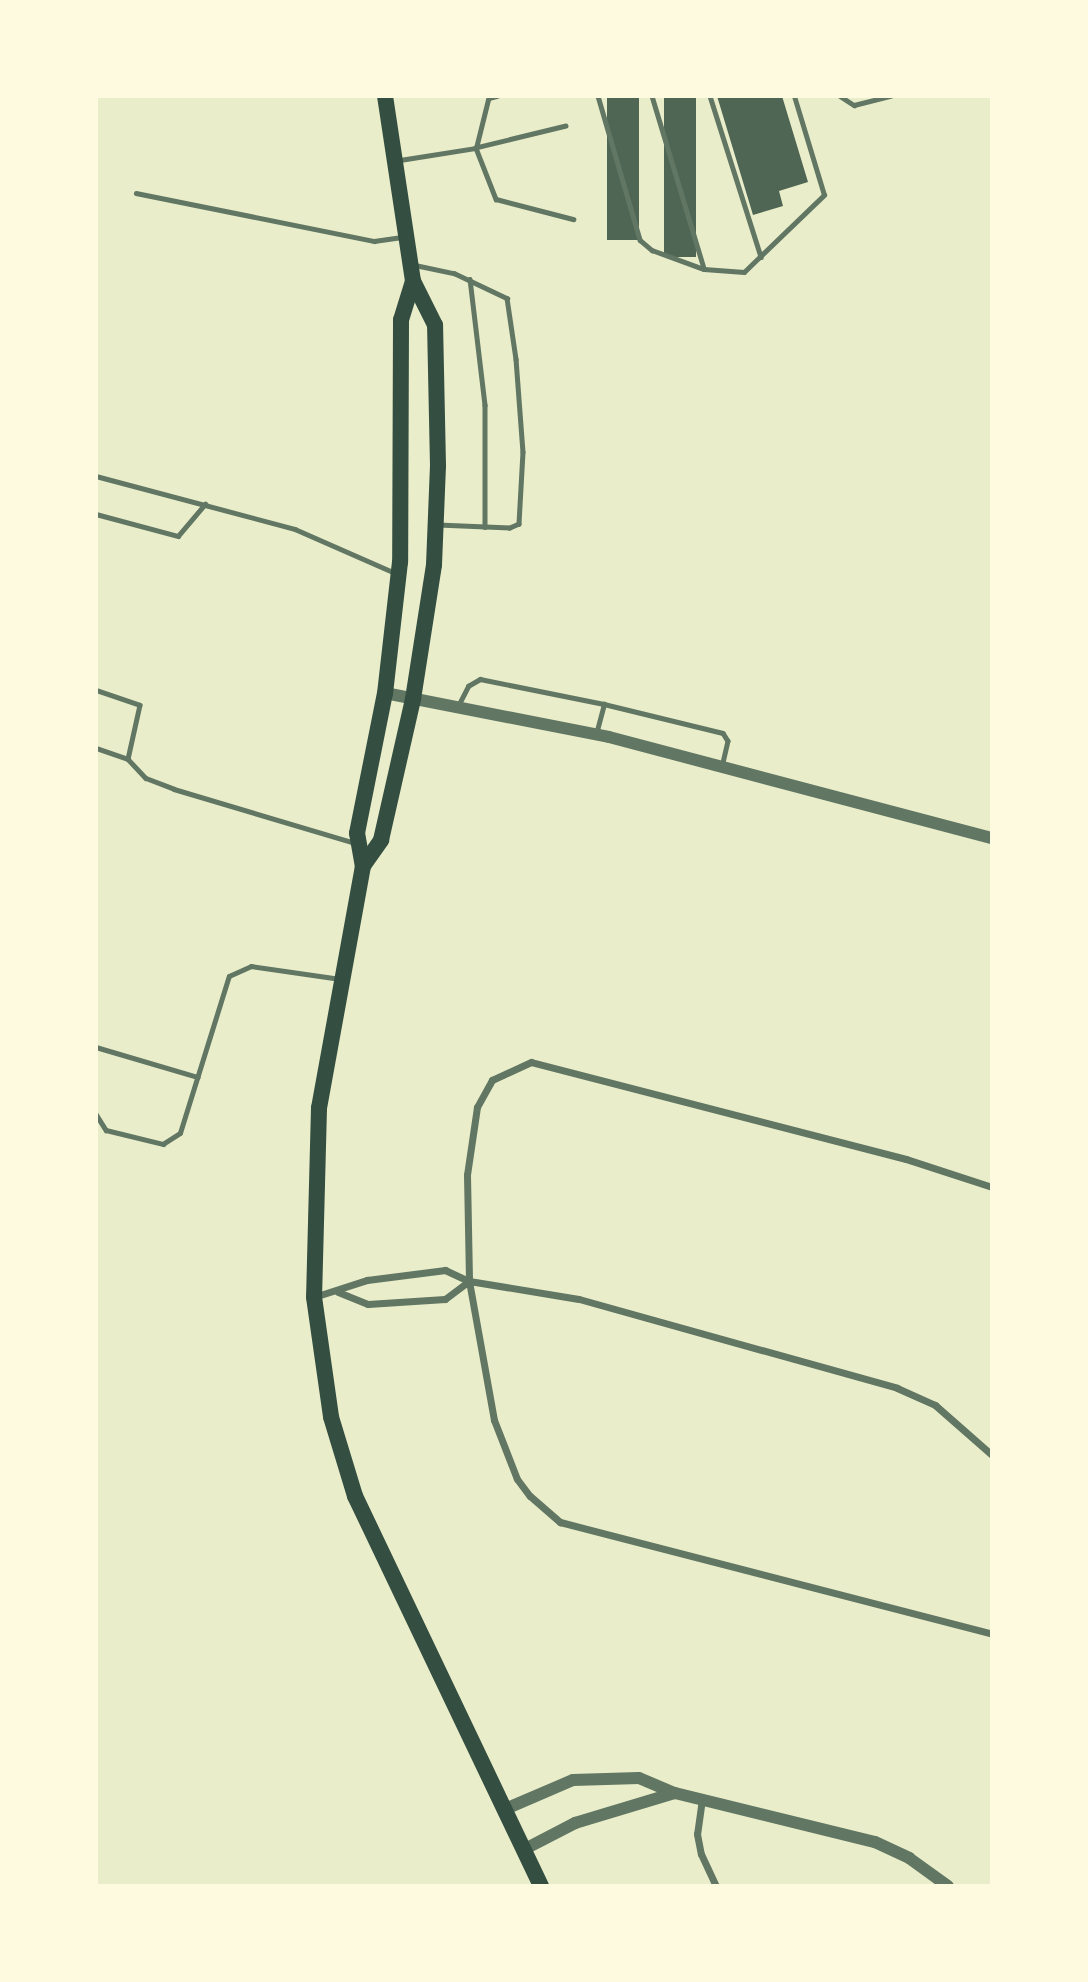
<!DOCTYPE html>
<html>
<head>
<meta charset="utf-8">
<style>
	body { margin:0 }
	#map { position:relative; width:1088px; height:1982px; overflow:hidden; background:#e9edc9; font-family:"Source Serif 4",serif }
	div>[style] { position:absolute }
	.building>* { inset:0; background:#4f6655; transform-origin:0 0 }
	.service>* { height:4.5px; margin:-2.25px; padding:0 2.25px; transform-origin:2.25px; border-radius:2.25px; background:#617663 }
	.minor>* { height:7px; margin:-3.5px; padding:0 3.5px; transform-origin:3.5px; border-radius:3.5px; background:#617663 }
	.tertiary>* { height:12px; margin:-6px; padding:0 6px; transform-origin:6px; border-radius:6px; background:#617663 }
	.primary>* { height:16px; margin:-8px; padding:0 8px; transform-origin:8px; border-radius:8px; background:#344e41 }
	span { translate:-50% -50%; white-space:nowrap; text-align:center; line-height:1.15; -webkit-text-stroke:7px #fefae0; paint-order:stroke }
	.frame { position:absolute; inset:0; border:98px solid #fefae0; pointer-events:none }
</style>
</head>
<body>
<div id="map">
	<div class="building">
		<i style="left:607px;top:96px;width:32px;height:144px"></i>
		<i style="left:664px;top:96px;width:32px;height:161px"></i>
		<i style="clip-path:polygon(717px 96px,782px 96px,808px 182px,779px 191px,783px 206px,753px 215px)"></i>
	</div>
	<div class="service">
		<i style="left:598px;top:96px;width:150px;rotate:73.7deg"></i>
		<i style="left:640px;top:240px;width:16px;rotate:40deg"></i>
		<i style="left:652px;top:250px;width:55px;rotate:20.1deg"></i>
		<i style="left:704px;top:269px;width:40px;rotate:4.3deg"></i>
		<i style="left:744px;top:272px;width:111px;rotate:-43.9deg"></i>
		<i style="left:824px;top:195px;width:103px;rotate:-106.9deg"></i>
		<i style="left:652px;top:96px;width:180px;rotate:73.2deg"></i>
		<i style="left:710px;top:96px;width:169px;rotate:72.4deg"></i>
		<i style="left:840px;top:96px;width:17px;rotate:33deg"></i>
		<i style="left:854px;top:105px;width:38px;rotate:-14deg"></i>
		<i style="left:489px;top:98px;width:8px;rotate:-14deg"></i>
		<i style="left:566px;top:126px;width:93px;rotate:166.3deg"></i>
		<i style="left:476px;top:148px;width:55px;rotate:68.6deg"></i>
		<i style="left:496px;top:199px;width:80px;rotate:14.6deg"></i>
		<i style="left:400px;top:160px;width:77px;rotate:-9deg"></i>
		<i style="left:476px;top:148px;width:54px;rotate:-76deg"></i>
		<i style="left:136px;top:193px;width:243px;rotate:11.4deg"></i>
		<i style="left:374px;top:241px;width:28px;rotate:-8deg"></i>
		<i style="left:415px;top:265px;width:40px;rotate:12deg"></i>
		<i style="left:454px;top:273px;width:59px;rotate:25.3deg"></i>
		<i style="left:507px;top:298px;width:62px;rotate:81.6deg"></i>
		<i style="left:516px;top:359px;width:93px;rotate:85.7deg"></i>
		<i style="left:523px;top:452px;width:72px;rotate:93.2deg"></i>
		<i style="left:519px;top:524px;width:10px;rotate:156deg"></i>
		<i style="left:510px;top:528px;width:72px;rotate:-177.6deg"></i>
		<i style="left:470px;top:279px;width:127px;rotate:83.2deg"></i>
		<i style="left:485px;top:405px;width:122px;rotate:90deg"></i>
		<i style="left:96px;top:476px;width:206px;rotate:14.9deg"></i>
		<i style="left:295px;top:529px;width:109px;rotate:23.7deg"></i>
		<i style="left:96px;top:514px;width:85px;rotate:15deg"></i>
		<i style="left:178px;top:536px;width:42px;rotate:-49.8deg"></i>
		<i style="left:96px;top:690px;width:46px;rotate:18.8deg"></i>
		<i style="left:140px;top:705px;width:55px;rotate:102.5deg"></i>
		<i style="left:458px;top:706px;width:22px;rotate:-63deg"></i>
		<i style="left:468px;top:686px;width:14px;rotate:-30deg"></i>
		<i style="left:480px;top:679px;width:126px;rotate:11.4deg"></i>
		<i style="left:604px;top:704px;width:122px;rotate:13.7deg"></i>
		<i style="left:723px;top:733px;width:9px;rotate:58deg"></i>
		<i style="left:728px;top:741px;width:26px;rotate:103deg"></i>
		<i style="left:596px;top:734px;width:31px;rotate:-75deg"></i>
		<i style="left:96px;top:748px;width:34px;rotate:19deg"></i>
		<i style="left:128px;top:759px;width:26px;rotate:47deg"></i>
		<i style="left:146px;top:778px;width:30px;rotate:21deg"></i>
		<i style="left:174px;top:789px;width:189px;rotate:16.6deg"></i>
		<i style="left:96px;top:1047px;width:106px;rotate:16.4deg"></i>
		<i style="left:96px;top:1114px;width:19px;rotate:58deg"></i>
		<i style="left:106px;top:1130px;width:59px;rotate:13.8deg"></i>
		<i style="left:163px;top:1144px;width:20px;rotate:-33deg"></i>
		<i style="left:180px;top:1133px;width:164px;rotate:-72.7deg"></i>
		<i style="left:229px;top:976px;width:24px;rotate:-24deg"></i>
		<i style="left:251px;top:966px;width:90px;rotate:8.3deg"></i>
	</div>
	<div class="minor">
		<i style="left:992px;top:1187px;width:90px;rotate:-162deg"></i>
		<i style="left:906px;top:1159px;width:387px;rotate:-165.5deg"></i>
		<i style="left:531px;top:1062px;width:43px;rotate:155.2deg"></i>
		<i style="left:492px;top:1080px;width:31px;rotate:119deg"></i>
		<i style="left:477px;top:1107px;width:69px;rotate:98.4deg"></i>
		<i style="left:467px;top:1175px;width:106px;rotate:88.9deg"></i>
		<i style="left:469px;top:1281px;width:141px;rotate:79.8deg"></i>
		<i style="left:494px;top:1420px;width:63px;rotate:68.7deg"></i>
		<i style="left:517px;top:1479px;width:21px;rotate:53deg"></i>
		<i style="left:530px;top:1496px;width:40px;rotate:41deg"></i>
		<i style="left:560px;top:1522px;width:446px;rotate:14.5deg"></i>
		<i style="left:338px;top:1292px;width:32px;rotate:22deg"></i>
		<i style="left:368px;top:1304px;width:77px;rotate:-3.7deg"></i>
		<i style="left:445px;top:1299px;width:30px;rotate:-37deg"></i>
		<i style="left:314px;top:1297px;width:56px;rotate:-17.8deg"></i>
		<i style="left:367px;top:1280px;width:79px;rotate:-7.3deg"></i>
		<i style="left:445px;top:1270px;width:26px;rotate:25deg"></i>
		<i style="left:469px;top:1281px;width:111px;rotate:9.3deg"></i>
		<i style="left:579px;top:1299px;width:330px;rotate:15.6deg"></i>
		<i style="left:897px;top:1388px;width:42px;rotate:24.1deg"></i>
		<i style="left:935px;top:1405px;width:76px;rotate:41.3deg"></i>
		<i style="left:702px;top:1799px;width:35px;rotate:98deg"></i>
		<i style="left:697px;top:1834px;width:20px;rotate:79deg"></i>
		<i style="left:701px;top:1854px;width:35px;rotate:65deg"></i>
	</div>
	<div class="tertiary">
		<i style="left:385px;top:693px;width:228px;rotate:11.1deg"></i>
		<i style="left:609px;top:737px;width:396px;rotate:14.8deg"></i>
		<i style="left:503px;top:1810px;width:76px;rotate:-23.2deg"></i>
		<i style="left:573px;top:1780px;width:66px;rotate:-1.7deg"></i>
		<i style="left:639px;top:1778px;width:39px;rotate:23deg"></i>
		<i style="left:675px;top:1793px;width:206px;rotate:13.8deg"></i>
		<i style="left:875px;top:1842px;width:38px;rotate:25deg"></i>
		<i style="left:909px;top:1858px;width:48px;rotate:35.7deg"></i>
		<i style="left:523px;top:1850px;width:59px;rotate:-27.4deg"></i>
		<i style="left:575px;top:1823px;width:104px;rotate:-16.7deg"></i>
	</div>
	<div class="primary">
		<i style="left:413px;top:281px;width:41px;rotate:107.1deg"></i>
		<i style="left:401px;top:320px;width:242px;rotate:90.2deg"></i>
		<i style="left:400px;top:562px;width:132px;rotate:96.5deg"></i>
		<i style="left:385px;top:693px;width:143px;rotate:101.3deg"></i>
		<i style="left:357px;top:833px;width:34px;rotate:80deg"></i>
		<i style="left:363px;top:866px;width:246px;rotate:100.3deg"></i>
		<i style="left:319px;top:1108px;width:189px;rotate:91.5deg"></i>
		<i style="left:314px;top:1297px;width:121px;rotate:81.9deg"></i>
		<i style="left:331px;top:1417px;width:83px;rotate:73.1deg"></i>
		<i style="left:355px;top:1496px;width:432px;rotate:64.5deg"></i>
		<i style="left:363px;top:866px;width:32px;rotate:-55deg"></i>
		<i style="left:381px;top:840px;width:145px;rotate:-77.2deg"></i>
		<i style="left:413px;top:699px;width:136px;rotate:-81.1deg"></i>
		<i style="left:434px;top:565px;width:99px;rotate:-87.7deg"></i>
		<i style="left:438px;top:466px;width:141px;rotate:-91.2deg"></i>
		<i style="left:435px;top:325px;width:49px;rotate:-116.6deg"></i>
		<i style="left:413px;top:281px;width:187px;rotate:-98.6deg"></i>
	</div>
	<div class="frame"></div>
</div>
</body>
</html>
